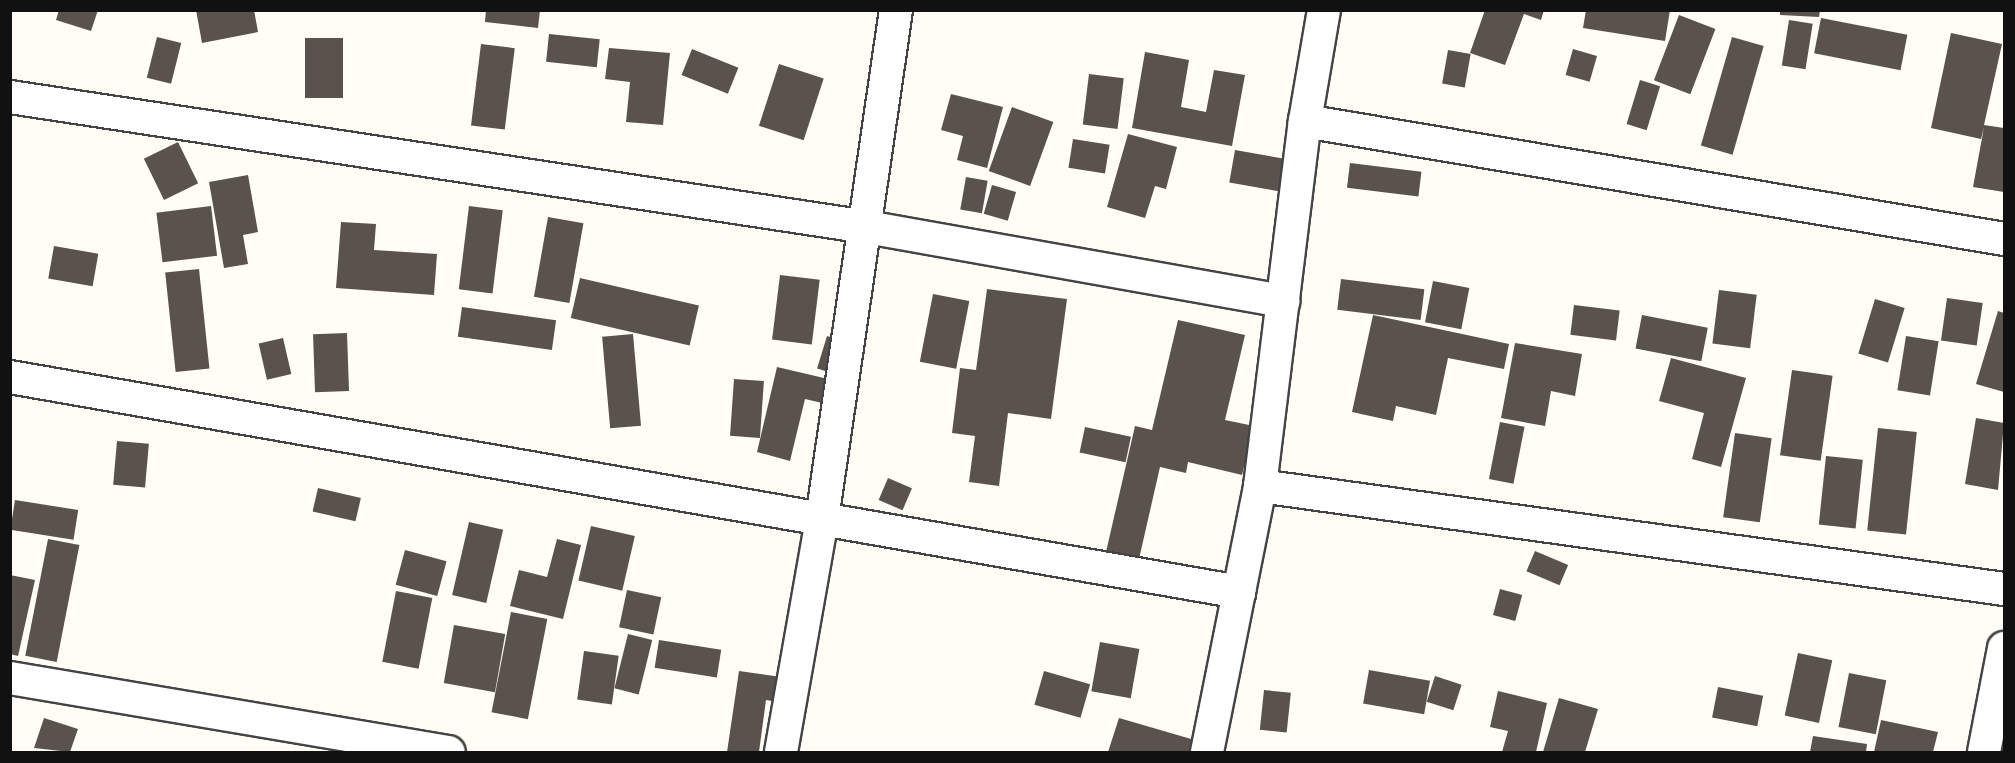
<!DOCTYPE html>
<html>
<head>
<meta charset="utf-8">
<style>
	body { margin:0 }
	#map { position:relative; width:2015px; height:763px; overflow:hidden; background:#fffdf5; font-family:"Times New Roman",serif }
	div>[style] { position:absolute }
	.building>* { inset:0; background:#5a524d; transform-origin:0 0 }
	.roads { filter:drop-shadow(2px 0 #444) drop-shadow(-2px 0 #444) drop-shadow(0 2px #444) drop-shadow(0 -2px #444) }
	.minor>* { height:32px; margin:-16px; padding:0 16px; transform-origin:16px; border-radius:16px; background:#fff }
	span { translate:-50% -50%; white-space:nowrap; text-align:center; line-height:1.15; -webkit-text-stroke:6px #fff; paint-order:stroke }
	.frame { position:absolute; inset:0; border:12px solid #111; pointer-events:none }
</style>
</head>
<body>
<div id="map">
	<div class="building">
		<i style="clip-path:polygon(59px 10px,98px 10px,91px 31px,56px 20px)"></i>
		<i style="clip-path:polygon(196px 10px,254px 10px,258px 32px,202px 43px)"></i>
		<i style="clip-path:polygon(486px 10px,540px 10px,538px 28px,485px 22px)"></i>
		<i style="clip-path:polygon(1485px 10px,1544px 10px,1541px 20px,1524px 14px,1505px 65px,1470px 53px)"></i>
		<i style="clip-path:polygon(1586px 10px,1670px 10px,1665px 41px,1583px 28px)"></i>
		<i style="clip-path:polygon(1780px 10px,1820px 10px,1819px 17px,1780px 15px)"></i>
		<i style="left:1679px;top:15px;width:39px;height:70px;rotate:21deg"></i>
		<i style="left:1821px;top:18px;width:88px;height:36px;rotate:11deg"></i>
		<i style="left:1789px;top:20px;width:24px;height:46px;rotate:9deg"></i>
		<i style="clip-path:polygon(1951px 33px,2002px 44px,1984px 125px,2004px 128px,2004px 192px,1973px 187px,1984px 127px,1981px 139px,1931px 128px)"></i>
		<i style="left:549px;top:34px;width:51px;height:28px;rotate:6deg"></i>
		<i style="left:157px;top:37px;width:25px;height:42px;rotate:14deg"></i>
		<i style="left:1732px;top:37px;width:33px;height:113px;rotate:16deg"></i>
		<i style="left:305px;top:38px;width:38px;height:60px"></i>
		<i style="left:481px;top:44px;width:34px;height:82px;rotate:7deg"></i>
		<i style="clip-path:polygon(609px 48px,670px 53px,663px 125px,626px 122px,630px 82px,605px 79px)"></i>
		<i style="left:692px;top:49px;width:50px;height:28px;rotate:22deg"></i>
		<i style="left:1573px;top:49px;width:25px;height:27px;rotate:16deg"></i>
		<i style="left:1448px;top:50px;width:23px;height:34px;rotate:10deg"></i>
		<i style="clip-path:polygon(1145px 52px,1189px 60px,1181px 107px,1206px 112px,1214px 70px,1245px 75px,1232px 146px,1132px 128px)"></i>
		<i style="left:779px;top:64px;width:47px;height:65px;rotate:18deg"></i>
		<i style="left:1089px;top:74px;width:35px;height:51px;rotate:7deg"></i>
		<i style="left:1640px;top:80px;width:21px;height:46px;rotate:17deg"></i>
		<i style="clip-path:polygon(951px 94px,1003px 107px,987px 168px,957px 160px,963px 136px,941px 130px)"></i>
		<i style="left:1012px;top:107px;width:44px;height:68px;rotate:20deg"></i>
		<i style="clip-path:polygon(1128px 134px,1177px 147px,1166px 189px,1155px 186px,1145px 218px,1107px 207px)"></i>
		<i style="left:1073px;top:139px;width:37px;height:29px;rotate:9deg"></i>
		<i style="left:178px;top:142px;width:46px;height:38px;rotate:64deg"></i>
		<i style="left:1235px;top:150px;width:58px;height:33px;rotate:10deg"></i>
		<i style="left:1350px;top:163px;width:72px;height:25px;rotate:7deg"></i>
		<i style="clip-path:polygon(248px 175px,258px 232px,243px 235px,248px 264px,224px 268px,209px 182px)"></i>
		<i style="left:966px;top:177px;width:22px;height:33px;rotate:10deg"></i>
		<i style="left:992px;top:185px;width:25px;height:30px;rotate:16deg"></i>
		<i style="left:211px;top:206px;width:50px;height:55px;rotate:83deg"></i>
		<i style="left:469px;top:206px;width:34px;height:84px;rotate:7deg"></i>
		<i style="left:548px;top:217px;width:36px;height:81px;rotate:10deg"></i>
		<i style="clip-path:polygon(341px 222px,376px 224px,374px 250px,437px 254px,434px 295px,336px 288px)"></i>
		<i style="left:54px;top:246px;width:45px;height:33px;rotate:10deg"></i>
		<i style="left:199px;top:269px;width:100px;height:34px;rotate:84deg"></i>
		<i style="left:780px;top:275px;width:40px;height:65px;rotate:7deg"></i>
		<i style="left:580px;top:278px;width:122px;height:41px;rotate:13deg"></i>
		<i style="left:1341px;top:279px;width:84px;height:31px;rotate:7deg"></i>
		<i style="left:1433px;top:281px;width:37px;height:42px;rotate:11deg"></i>
		<i style="clip-path:polygon(987px 289px,1067px 299px,1051px 419px,1008px 413px,999px 486px,969px 482px,975px 436px,952px 433px,960px 368px,976px 370px)"></i>
		<i style="left:1719px;top:290px;width:38px;height:54px;rotate:7deg"></i>
		<i style="left:933px;top:294px;width:37px;height:69px;rotate:11deg"></i>
		<i style="left:1947px;top:298px;width:36px;height:43px;rotate:8deg"></i>
		<i style="left:1875px;top:299px;width:31px;height:57px;rotate:17deg"></i>
		<i style="left:1574px;top:305px;width:46px;height:30px;rotate:7deg"></i>
		<i style="left:462px;top:307px;width:95px;height:30px;rotate:8deg"></i>
		<i style="clip-path:polygon(1998px 311px,2004px 313px,2004px 392px,1976px 384px)"></i>
		<i style="clip-path:polygon(1373px 315px,1509px 344px,1504px 369px,1448px 358px,1436px 415px,1396px 406px,1393px 421px,1352px 412px)"></i>
		<i style="left:1642px;top:315px;width:67px;height:34px;rotate:11deg"></i>
		<i style="clip-path:polygon(1178px 320px,1245px 335px,1225px 420px,1254px 426px,1242px 475px,1188px 462px,1186px 473px,1160px 467px,1139px 559px,1106px 552px,1135px 426px,1152px 430px)"></i>
		<i style="left:347px;top:333px;width:58px;height:34px;rotate:88deg"></i>
		<i style="left:633px;top:334px;width:92px;height:31px;rotate:85deg"></i>
		<i style="left:827px;top:336px;width:21px;height:34px;rotate:17deg"></i>
		<i style="left:1906px;top:336px;width:33px;height:55px;rotate:9deg"></i>
		<i style="left:283px;top:338px;width:37px;height:25px;rotate:77deg"></i>
		<i style="clip-path:polygon(1515px 343px,1582px 354px,1575px 396px,1551px 391px,1545px 426px,1501px 418px)"></i>
		<i style="clip-path:polygon(1671px 358px,1746px 378px,1721px 467px,1692px 459px,1704px 413px,1659px 401px)"></i>
		<i style="clip-path:polygon(777px 367px,841px 382px,835px 406px,805px 399px,790px 461px,757px 452px)"></i>
		<i style="left:1792px;top:370px;width:41px;height:86px;rotate:8deg"></i>
		<i style="left:734px;top:379px;width:30px;height:57px;rotate:4deg"></i>
		<i style="clip-path:polygon(1976px 418px,2004px 423px,1998px 490px,1965px 484px)"></i>
		<i style="left:1500px;top:422px;width:25px;height:58px;rotate:11deg"></i>
		<i style="left:1085px;top:427px;width:47px;height:26px;rotate:12deg"></i>
		<i style="left:1878px;top:428px;width:39px;height:103px;rotate:6deg"></i>
		<i style="left:1735px;top:433px;width:37px;height:85px;rotate:8deg"></i>
		<i style="left:117px;top:441px;width:32px;height:44px;rotate:5deg"></i>
		<i style="left:1826px;top:456px;width:37px;height:69px;rotate:6deg"></i>
		<i style="left:888px;top:478px;width:26px;height:24px;rotate:23deg"></i>
		<i style="left:318px;top:488px;width:44px;height:24px;rotate:13deg"></i>
		<i style="left:15px;top:500px;width:64px;height:30px;rotate:9deg"></i>
		<i style="left:469px;top:522px;width:35px;height:75px;rotate:13deg"></i>
		<i style="left:591px;top:526px;width:45px;height:56px;rotate:13deg"></i>
		<i style="left:48px;top:539px;width:32px;height:119px;rotate:11deg"></i>
		<i style="clip-path:polygon(557px 539px,581px 545px,563px 619px,510px 606px,519px 570px,547px 577px)"></i>
		<i style="left:405px;top:550px;width:43px;height:36px;rotate:15deg"></i>
		<i style="left:1535px;top:551px;width:36px;height:22px;rotate:23deg"></i>
		<i style="clip-path:polygon(10px 575px,35px 580px,18px 656px,10px 654px)"></i>
		<i style="left:1500px;top:589px;width:23px;height:27px;rotate:15deg"></i>
		<i style="left:627px;top:590px;width:35px;height:38px;rotate:12deg"></i>
		<i style="left:396px;top:591px;width:37px;height:72px;rotate:11deg"></i>
		<i style="left:511px;top:612px;width:37px;height:102px;rotate:11deg"></i>
		<i style="left:454px;top:625px;width:52px;height:59px;rotate:10deg"></i>
		<i style="left:628px;top:634px;width:25px;height:56px;rotate:14deg"></i>
		<i style="left:659px;top:640px;width:63px;height:28px;rotate:9deg"></i>
		<i style="left:1100px;top:642px;width:40px;height:50px;rotate:10deg"></i>
		<i style="left:584px;top:651px;width:35px;height:49px;rotate:8deg"></i>
		<i style="left:1798px;top:653px;width:35px;height:64px;rotate:12deg"></i>
		<i style="left:1369px;top:670px;width:62px;height:34px;rotate:10deg"></i>
		<i style="clip-path:polygon(739px 671px,788px 678px,785px 703px,766px 700px,759px 752px,727px 752px)"></i>
		<i style="left:1044px;top:671px;width:48px;height:35px;rotate:16deg"></i>
		<i style="left:1849px;top:673px;width:38px;height:55px;rotate:11deg"></i>
		<i style="left:1435px;top:676px;width:28px;height:27px;rotate:18deg"></i>
		<i style="left:1718px;top:687px;width:46px;height:31px;rotate:11deg"></i>
		<i style="left:1264px;top:690px;width:27px;height:40px;rotate:6deg"></i>
		<i style="clip-path:polygon(1498px 691px,1547px 703px,1536px 752px,1502px 752px,1508px 731px,1490px 727px)"></i>
		<i style="clip-path:polygon(1559px 698px,1598px 709px,1585px 752px,1543px 752px)"></i>
		<i style="clip-path:polygon(44px 718px,78px 729px,70px 752px,34px 748px)"></i>
		<i style="clip-path:polygon(1119px 718px,1198px 741px,1195px 752px,1108px 752px)"></i>
		<i style="clip-path:polygon(1881px 720px,1938px 732px,1933px 752px,1874px 752px)"></i>
		<i style="clip-path:polygon(1813px 736px,1867px 744px,1866px 752px,1810px 752px)"></i>
	</div>
	<div class="roads">
		<div class="minor">
			<i style="left:10px;top:97px;width:867px;rotate:8.63deg"></i>
			<i style="left:867px;top:227px;width:423px;rotate:10.1deg"></i>
			<i style="left:1305px;top:121px;width:709px;rotate:9.58deg"></i>
			<i style="left:10px;top:377px;width:1248px;rotate:9.92deg"></i>
			<i style="left:1260px;top:486px;width:751px;rotate:7.88deg"></i>
			<i style="left:10px;top:678px;width:445px;rotate:9.6deg"></i>
			<i style="left:781px;top:752px;width:237px;rotate:-80deg"></i>
			<i style="left:822px;top:519px;width:514px;rotate:-81.73deg"></i>
			<i style="left:1207px;top:752px;width:271px;rotate:-78.7deg"></i>
			<i style="left:1260px;top:486px;width:368px;rotate:-83deg"></i>
			<i style="left:1305px;top:121px;width:113px;rotate:-80.3deg"></i>
			<i style="left:1984px;top:752px;width:106px;rotate:-79.1deg"></i>
		</div>
	</div>
	<div class="frame"></div>
</div>
</body>
</html>
